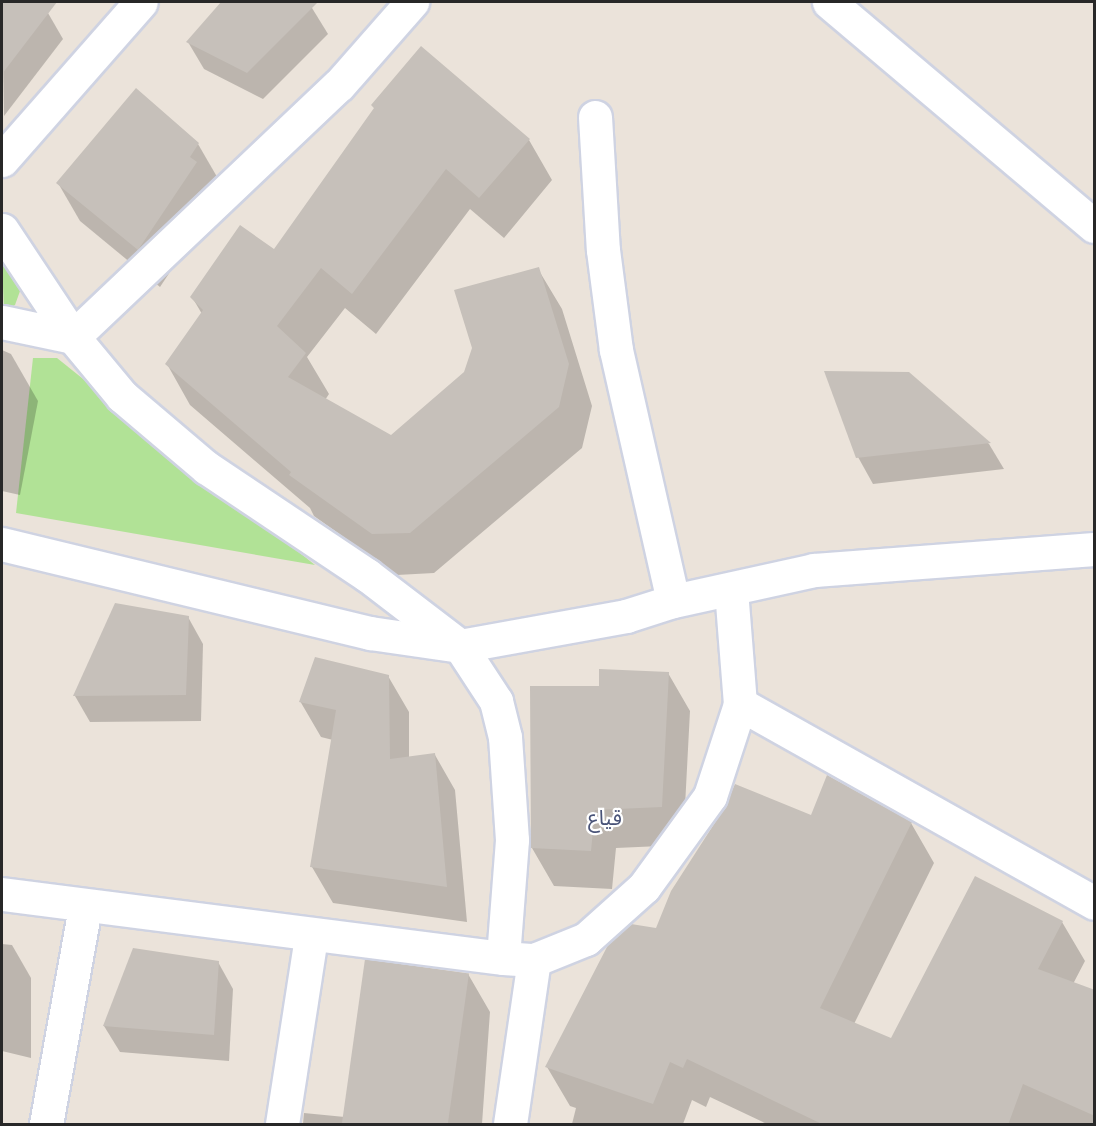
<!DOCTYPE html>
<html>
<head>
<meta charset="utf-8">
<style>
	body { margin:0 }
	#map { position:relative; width:1096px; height:1126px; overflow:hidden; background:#ebe3da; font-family:"IBM Plex Sans","Noto Sans Arabic",sans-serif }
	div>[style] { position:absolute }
	.green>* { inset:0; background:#b1e296 }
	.shadow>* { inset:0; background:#0003 }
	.building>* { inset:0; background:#c6c0ba; transform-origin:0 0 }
	.roads { filter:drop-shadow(2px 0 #cfd3e2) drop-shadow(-2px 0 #cfd3e2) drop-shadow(0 2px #cfd3e2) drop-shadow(0 -2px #cfd3e2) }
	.street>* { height:33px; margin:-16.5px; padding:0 16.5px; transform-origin:16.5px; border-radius:16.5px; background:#fff }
	.secondary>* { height:33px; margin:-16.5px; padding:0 16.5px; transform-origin:16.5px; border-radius:16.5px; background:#fff }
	span { translate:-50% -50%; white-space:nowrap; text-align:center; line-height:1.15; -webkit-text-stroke:4.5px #fff; paint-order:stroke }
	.quarter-label { font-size:21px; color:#495378 }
	.frame { position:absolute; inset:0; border:3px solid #282828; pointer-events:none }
</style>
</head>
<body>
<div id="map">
	<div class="green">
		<i style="clip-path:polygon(2px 261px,20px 291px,15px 305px,4px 311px)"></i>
		<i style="clip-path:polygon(33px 358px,57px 358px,315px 565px,16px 513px)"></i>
	</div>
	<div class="shadow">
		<i style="clip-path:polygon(2px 2px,35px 2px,48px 13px,63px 39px,4px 116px)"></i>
		<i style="clip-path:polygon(223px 2px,302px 2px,312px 8px,328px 34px,263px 99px,204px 69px,188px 42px)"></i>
		<i style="clip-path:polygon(372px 105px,529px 140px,552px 180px,504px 238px,470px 209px,376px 334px,345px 308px,307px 357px,329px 394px,325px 400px,391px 437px,465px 373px,538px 269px,562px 309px,592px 406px,582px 448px,434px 573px,397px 575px,314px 516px,310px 508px,190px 405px,167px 364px,202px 314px,192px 297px,275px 251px,375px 109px)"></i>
		<i style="clip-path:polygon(198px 144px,220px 182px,217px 201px,160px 287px,80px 221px,58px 183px)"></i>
		<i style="clip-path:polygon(2px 350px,11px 354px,38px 401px,20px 495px,2px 491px)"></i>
		<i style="clip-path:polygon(908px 373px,989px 444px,1004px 469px,873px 484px,858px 457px)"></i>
		<i style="clip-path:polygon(188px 617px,203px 644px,201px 721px,90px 722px,75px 696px)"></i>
		<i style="clip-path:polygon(668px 673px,690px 711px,683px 845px,616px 848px,612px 889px,554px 886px,532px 848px,600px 688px)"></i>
		<i style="clip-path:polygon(388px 676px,409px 712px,409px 758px,435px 755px,455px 790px,467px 922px,333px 903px,312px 867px,333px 740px,321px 737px,300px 701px)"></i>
		<i style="clip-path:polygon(812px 817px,911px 823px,934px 863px,854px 1024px,892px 1040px,1062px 922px,1085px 961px,1073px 984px,1094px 992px,1094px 1124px,767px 1124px,710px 1097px,706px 1107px,692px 1100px,683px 1124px,572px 1124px,576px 1108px,570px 1106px,547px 1067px,657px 930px)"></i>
		<i style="clip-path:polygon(2px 944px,12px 945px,31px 978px,31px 1058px,2px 1051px)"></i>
		<i style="clip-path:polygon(218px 962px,233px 989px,229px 1061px,120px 1052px,104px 1026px)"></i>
		<i style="clip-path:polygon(468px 974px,490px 1012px,482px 1124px,303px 1124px,304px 1113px,355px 1118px)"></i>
	</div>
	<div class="building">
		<i style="clip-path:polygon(2px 2px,57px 2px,2px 74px)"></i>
		<i style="clip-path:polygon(221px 2px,318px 2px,247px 73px,186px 42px)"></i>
		<i style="clip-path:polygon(421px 46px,530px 139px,479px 198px,446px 169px,352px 294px,321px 268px,277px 326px,306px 353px,288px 377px,391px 435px,464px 372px,472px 348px,454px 290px,539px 267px,569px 364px,559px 407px,410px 533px,372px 534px,289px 475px,291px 472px,165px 364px,203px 310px,190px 297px,240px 225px,274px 249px,374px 108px,371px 105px)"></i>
		<i style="clip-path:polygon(136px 88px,199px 143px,190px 157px,197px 162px,138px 250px,56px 183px)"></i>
		<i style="clip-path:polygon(824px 371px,909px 372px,991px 443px,856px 458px)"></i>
		<i style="clip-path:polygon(115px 603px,189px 616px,186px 695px,73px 696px)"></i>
		<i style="clip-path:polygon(315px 657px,389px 675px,390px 759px,435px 753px,447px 887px,310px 867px,336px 710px,299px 702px)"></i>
		<i style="clip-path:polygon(599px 669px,669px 672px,662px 807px,595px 810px,591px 851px,531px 848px,530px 686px,599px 686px)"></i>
		<i style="clip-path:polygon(827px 775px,912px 822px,820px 1008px,891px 1038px,975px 876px,1063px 921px,1038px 969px,1095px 990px,1095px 1116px,1023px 1084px,1008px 1125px,824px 1125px,687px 1059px,683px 1068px,670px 1062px,653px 1104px,545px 1067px,608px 945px,631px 924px,656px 928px,671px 891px,725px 807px,735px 784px,811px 815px)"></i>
		<i style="clip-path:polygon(133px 948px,219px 961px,214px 1035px,103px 1026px)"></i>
		<i style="left:365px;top:959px;width:105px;height:166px;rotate:8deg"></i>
	</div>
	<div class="roads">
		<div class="street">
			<i style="left:595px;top:117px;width:133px;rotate:86.6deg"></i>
			<i style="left:603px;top:250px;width:101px;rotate:82.6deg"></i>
			<i style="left:616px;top:350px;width:257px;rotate:77.2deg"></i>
			<i style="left:2px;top:160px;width:210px;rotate:-48.7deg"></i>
			<i style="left:2px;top:230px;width:128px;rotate:56.4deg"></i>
			<i style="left:73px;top:337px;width:77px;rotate:50.3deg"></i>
			<i style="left:122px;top:396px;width:111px;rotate:40.3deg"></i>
			<i style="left:207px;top:468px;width:192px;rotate:33.8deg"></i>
			<i style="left:367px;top:575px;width:117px;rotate:37.4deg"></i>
			<i style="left:460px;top:646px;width:66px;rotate:56.8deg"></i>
			<i style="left:496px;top:701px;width:37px;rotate:76deg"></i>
			<i style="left:505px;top:737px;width:103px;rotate:86.1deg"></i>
			<i style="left:512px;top:840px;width:118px;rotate:94.4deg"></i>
			<i style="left:2px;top:322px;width:73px;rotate:11.9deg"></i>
			<i style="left:73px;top:337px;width:366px;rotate:-43.5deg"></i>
			<i style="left:339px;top:85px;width:111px;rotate:-48.7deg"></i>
			<i style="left:2px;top:544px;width:379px;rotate:13.6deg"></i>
			<i style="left:370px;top:633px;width:91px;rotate:8.2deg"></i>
			<i style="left:460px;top:646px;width:169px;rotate:-10.2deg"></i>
			<i style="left:626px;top:616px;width:49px;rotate:-17.7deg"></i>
			<i style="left:673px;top:601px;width:144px;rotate:-12.4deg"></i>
			<i style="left:814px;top:570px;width:281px;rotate:-4.3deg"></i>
			<i style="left:740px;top:704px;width:406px;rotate:29.3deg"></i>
			<i style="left:2px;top:894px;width:505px;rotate:7.28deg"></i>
			<i style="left:503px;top:958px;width:31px;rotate:4deg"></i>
			<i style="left:534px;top:960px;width:56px;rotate:-22deg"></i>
			<i style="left:586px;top:939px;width:78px;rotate:-41.9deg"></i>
			<i style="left:644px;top:887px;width:112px;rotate:-54deg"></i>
			<i style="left:710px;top:796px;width:97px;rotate:-71.9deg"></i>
			<i style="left:740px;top:704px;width:115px;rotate:-94.5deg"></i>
			<i style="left:46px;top:1124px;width:220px;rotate:-79.8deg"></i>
			<i style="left:282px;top:1124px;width:190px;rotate:-81.2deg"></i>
			<i style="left:510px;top:1124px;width:166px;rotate:-81.7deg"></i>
		</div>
		<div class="secondary">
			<i style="left:829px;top:2px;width:347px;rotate:40.2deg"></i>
		</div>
	</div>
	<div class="quarter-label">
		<span style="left:605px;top:817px">قياع</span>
	</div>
	<div class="frame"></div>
</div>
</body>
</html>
